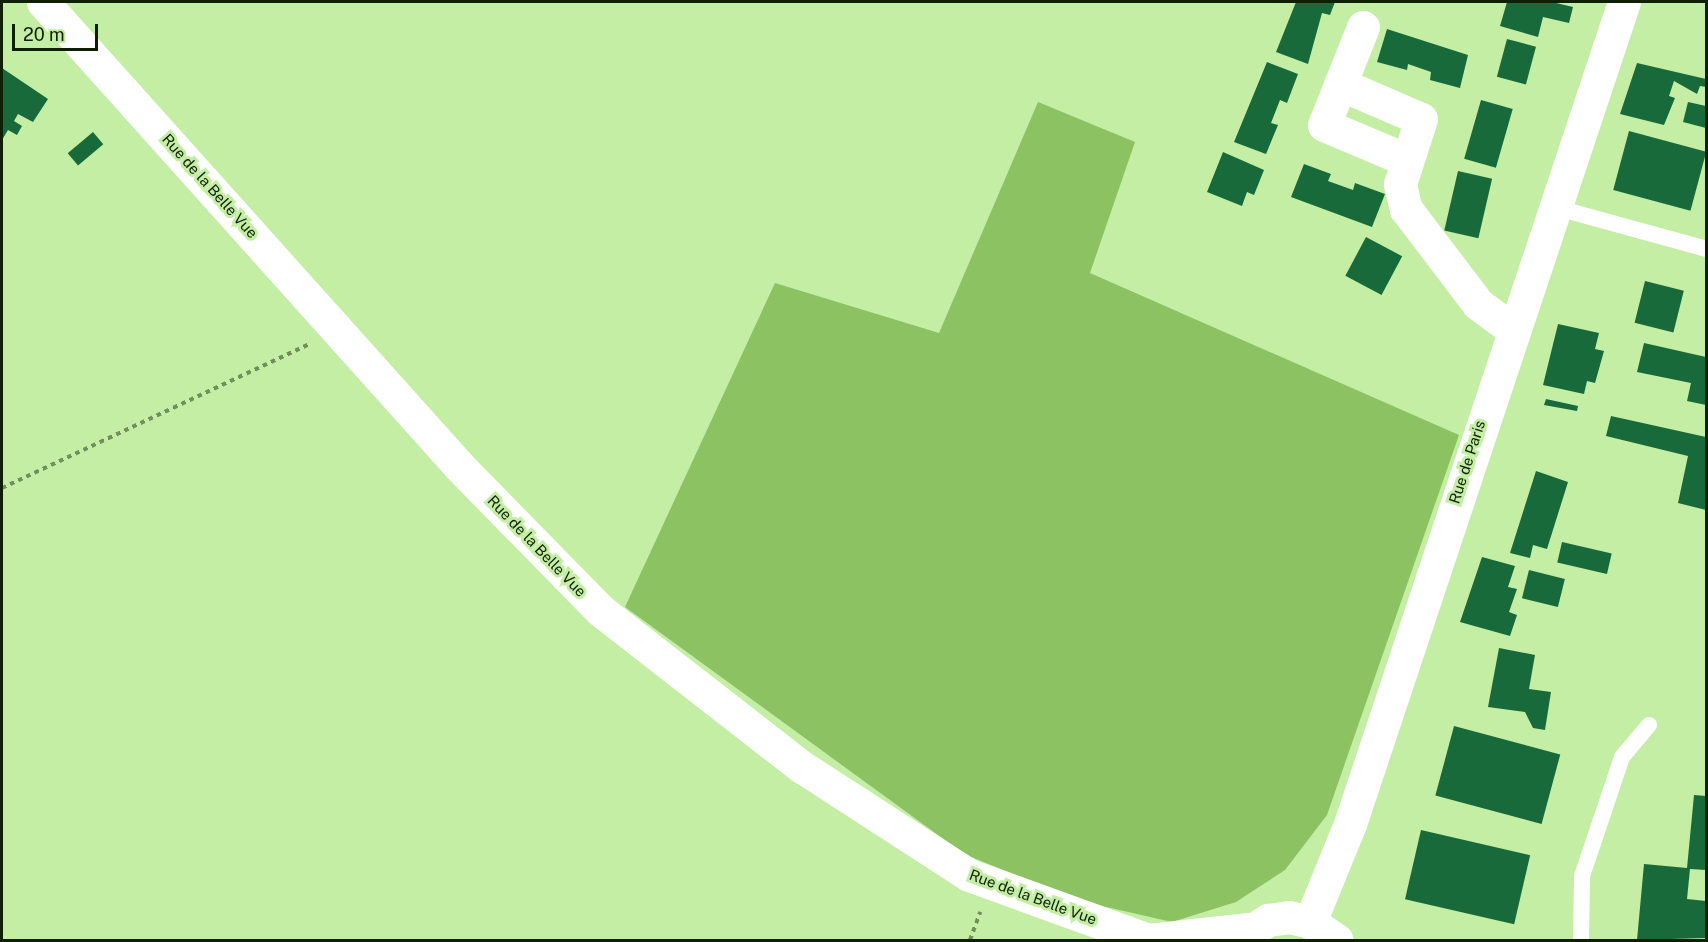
<!DOCTYPE html>
<html>
<head>
<meta charset="utf-8">
<style>
	body { margin:0 }
	#map { position:relative; width:1708px; height:942px; overflow:hidden; background:#c3eea4; font-family:"Public Sans",sans-serif }
	div>[style] { position:absolute }
	.forest>* { inset:0; background:#8dc262 }
	.building>* { inset:0; background:#196a3a; transform-origin:0 0 }
	.path>* { height:4px; margin-top:-2px; transform-origin:0; background:repeating-linear-gradient(90deg,#708f5a 0 4.5px,transparent 0 9px) }
	.lane>* { height:16px; margin:-8px; padding:0 8px; transform-origin:8px; border-radius:8px; background:#fff }
	.street>* { height:33px; margin:-16.5px; padding:0 16.5px; transform-origin:16.5px; border-radius:16.5px; background:#fff }
	.secondary>* { height:33px; margin:-16.5px; padding:0 16.5px; transform-origin:16.5px; border-radius:16.5px; background:#fff }
	span { translate:-50% -50%; white-space:nowrap; text-align:center; line-height:1.15; -webkit-text-stroke:6px #c3eea4; paint-order:stroke }
	.street-label { font-size:15px; color:#0f1f03 }
	.frame { position:absolute; inset:0; border:3px solid #0f1f03; pointer-events:none }
	.scale { position:absolute; left:12px; top:24px; width:86px; height:27px; box-sizing:border-box; border:3px solid #0f1f03; border-top:0; padding-left:8px; font-size:18px; line-height:21px; white-space:nowrap; color:#0f1f03; -webkit-text-stroke:4px #c3eea4; paint-order:stroke }
</style>
</head>
<body>
<div id="map">
	<div class="forest">
		<i style="clip-path:polygon(1038px 102px,1135px 142px,1090px 273px,1459px 435px,1327px 815px,1285px 870px,1236px 902px,1172px 922px,1080px 901px,964px 854px,625px 607px,775px 283px,939px 333px)"></i>
	</div>
	<div class="building">
		<i style="clip-path:polygon(1296px 2px,1335px 2px,1330px 15px,1322px 13px,1308px 64px,1276px 52px)"></i>
		<i style="clip-path:polygon(1507px 2px,1552px 2px,1573px 7px,1569px 23px,1543px 17px,1538px 37px,1500px 26px)"></i>
		<i style="clip-path:polygon(1387px 29px,1468px 55px,1460px 88px,1430px 80px,1431px 72px,1408px 64px,1407px 70px,1377px 62px)"></i>
		<i style="left:1507px;top:39px;width:30px;height:39px;rotate:15deg"></i>
		<i style="clip-path:polygon(1267px 62px,1298px 74px,1287px 103px,1280px 100px,1271px 123px,1278px 125px,1266px 154px,1234px 142px)"></i>
		<i style="clip-path:polygon(1637px 63px,1706px 79px,1706px 87px,1700px 86px,1697px 94px,1674px 81px,1669px 96px,1675px 98px,1664px 125px,1620px 114px)"></i>
		<i style="clip-path:polygon(2px 68px,48px 99px,33px 122px,18px 114px,14px 121px,22px 126px,17px 135px,8px 130px,2px 140px)"></i>
		<i style="left:1481px;top:100px;width:33px;height:61px;rotate:16deg"></i>
		<i style="clip-path:polygon(1688px 102px,1706px 106px,1706px 128px,1683px 122px)"></i>
		<i style="left:1629px;top:131px;width:80px;height:61px;rotate:15deg"></i>
		<i style="left:93px;top:132px;width:16px;height:33px;rotate:50deg"></i>
		<i style="clip-path:polygon(1223px 152px,1264px 170px,1254px 195px,1247px 192px,1242px 206px,1207px 192px)"></i>
		<i style="clip-path:polygon(1304px 164px,1331px 174px,1328px 181px,1353px 190px,1355px 183px,1385px 194px,1372px 227px,1291px 197px)"></i>
		<i style="left:1458px;top:171px;width:35px;height:61px;rotate:13deg"></i>
		<i style="left:1366px;top:237px;width:41px;height:44px;rotate:28deg"></i>
		<i style="left:1645px;top:281px;width:40px;height:43px;rotate:14deg"></i>
		<i style="clip-path:polygon(1558px 324px,1599px 333px,1595px 349px,1604px 351px,1595px 383px,1587px 381px,1584px 394px,1543px 385px)"></i>
		<i style="clip-path:polygon(1644px 343px,1706px 357px,1706px 405px,1687px 401px,1691px 383px,1637px 372px)"></i>
		<i style="clip-path:polygon(1546px 399px,1578px 406px,1577px 411px,1544px 405px)"></i>
		<i style="clip-path:polygon(1611px 416px,1706px 437px,1706px 510px,1678px 503px,1688px 456px,1606px 436px)"></i>
		<i style="clip-path:polygon(1536px 471px,1568px 482px,1547px 549px,1533px 545px,1530px 558px,1510px 553px)"></i>
		<i style="left:1562px;top:542px;width:51px;height:21px;rotate:13deg"></i>
		<i style="clip-path:polygon(1482px 557px,1515px 566px,1508px 587px,1517px 589px,1509px 612px,1517px 615px,1510px 636px,1460px 622px)"></i>
		<i style="left:1529px;top:570px;width:37px;height:29px;rotate:14deg"></i>
		<i style="clip-path:polygon(1499px 648px,1535px 655px,1529px 689px,1551px 692px,1545px 730px,1533px 728px,1525px 712px,1488px 707px)"></i>
		<i style="left:1454px;top:726px;width:110px;height:72px;rotate:15deg"></i>
		<i style="clip-path:polygon(1694px 795px,1706px 796px,1706px 870px,1690px 869px,1687px 899px,1706px 901px,1706px 938px,1637px 940px,1644px 864px,1687px 868px)"></i>
		<i style="left:1421px;top:830px;width:112px;height:71px;rotate:13deg"></i>
	</div>
	<div class="path">
		<i style="left:2px;top:488px;width:341px;rotate:-25.1deg"></i>
		<i style="left:970px;top:940px;width:30px;rotate:-70deg"></i>
	</div>
	<div class="lane">
		<i style="left:1554px;top:207px;width:158px;rotate:15.4deg"></i>
		<i style="left:1581px;top:940px;width:64px;rotate:-89.1deg"></i>
		<i style="left:1582px;top:876px;width:126px;rotate:-71.4deg"></i>
		<i style="left:1622px;top:757px;width:42px;rotate:-49.8deg"></i>
	</div>
	<div class="street">
		<i style="left:43px;top:2px;width:623px;rotate:48.12deg"></i>
		<i style="left:459px;top:466px;width:202px;rotate:45.6deg"></i>
		<i style="left:600px;top:610px;width:256px;rotate:37.9deg"></i>
		<i style="left:802px;top:767px;width:199px;rotate:32.9deg"></i>
		<i style="left:969px;top:875px;width:191px;rotate:19.9deg"></i>
		<i style="left:1363px;top:27px;width:105px;rotate:111.7deg"></i>
		<i style="left:1324px;top:125px;width:90px;rotate:22.9deg"></i>
		<i style="left:1340px;top:84px;width:88px;rotate:23.4deg"></i>
		<i style="left:1421px;top:119px;width:68px;rotate:107.9deg"></i>
		<i style="left:1400px;top:184px;width:26px;rotate:77deg"></i>
		<i style="left:1406px;top:209px;width:119px;rotate:52.8deg"></i>
		<i style="left:1478px;top:304px;width:42px;rotate:36.3deg"></i>
		<i style="left:1148px;top:940px;width:101px;rotate:-6.3deg"></i>
	</div>
	<div class="secondary">
		<i style="left:1310px;top:922px;width:106px;rotate:-67.8deg"></i>
		<i style="left:1350px;top:824px;width:866px;rotate:-71.57deg"></i>
		<i style="left:1237px;top:940px;width:37px;rotate:-33deg"></i>
		<i style="left:1268px;top:920px;width:21px;rotate:-8deg"></i>
		<i style="left:1289px;top:917px;width:22px;rotate:13deg"></i>
		<i style="left:1310px;top:922px;width:32px;rotate:34deg"></i>
	</div>
	<div class="street-label">
		<span style="left:210px;top:186px;rotate:48deg">Rue de la Belle Vue</span>
		<span style="left:1467px;top:462px;rotate:-72deg">Rue de Paris</span>
		<span style="left:537px;top:546px;rotate:46deg">Rue de la Belle Vue</span>
		<span style="left:1033px;top:897px;rotate:20deg">Rue de la Belle Vue</span>
	</div>
	<div class="frame"></div>
	<div class="scale">20 m</div>
</div>
</body>
</html>
